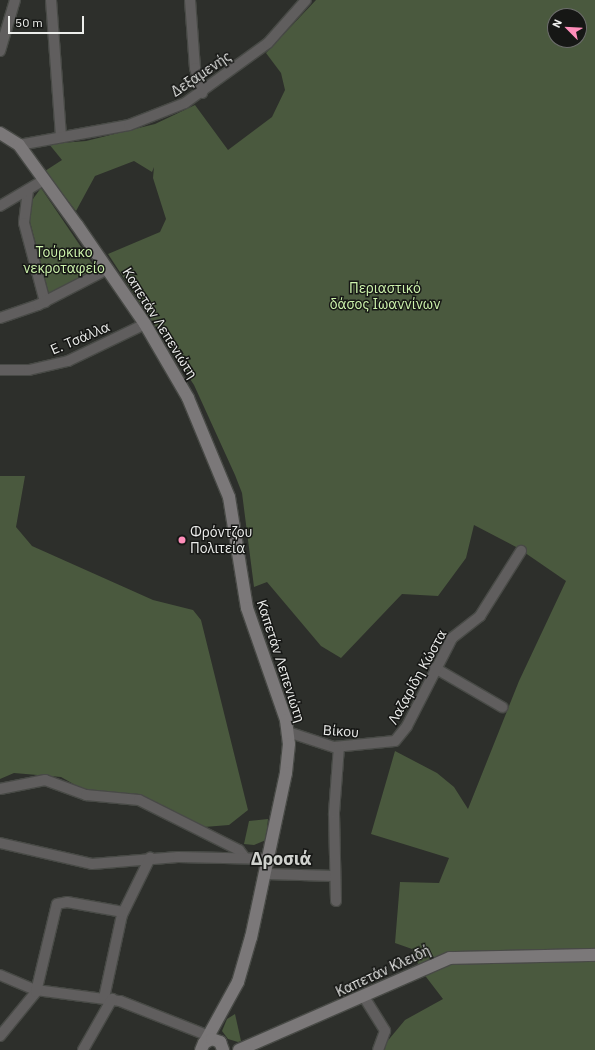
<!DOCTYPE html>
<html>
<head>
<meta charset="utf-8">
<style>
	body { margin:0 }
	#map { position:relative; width:595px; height:1050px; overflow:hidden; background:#2d2f2b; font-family:"IBM Plex Sans",sans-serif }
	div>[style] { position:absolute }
	.green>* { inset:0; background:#4a593e }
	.roads { filter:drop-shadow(1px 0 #484a46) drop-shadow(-1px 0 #484a46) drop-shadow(0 1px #484a46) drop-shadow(0 -1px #484a46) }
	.street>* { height:10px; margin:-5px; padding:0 5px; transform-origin:5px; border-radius:5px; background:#605e5e }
	.secondary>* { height:12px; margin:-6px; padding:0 6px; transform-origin:6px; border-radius:6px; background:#7b7879 }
	.dots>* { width:11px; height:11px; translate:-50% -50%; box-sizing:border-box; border:2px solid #161715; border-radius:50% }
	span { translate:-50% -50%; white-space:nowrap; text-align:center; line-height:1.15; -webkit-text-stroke:3px #161715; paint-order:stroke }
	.street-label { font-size:14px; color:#ecedeb }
	.park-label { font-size:14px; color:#cdf3ac }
	.poi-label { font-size:14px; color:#ecedeb }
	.left { translate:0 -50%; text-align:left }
	.district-label { font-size:18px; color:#d0d2ce; font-weight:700 }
	.north { position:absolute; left:547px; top:8px; width:40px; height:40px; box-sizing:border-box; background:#161715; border:1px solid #6c6d6b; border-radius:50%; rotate:294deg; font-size:11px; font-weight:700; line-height:16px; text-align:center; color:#ecedeb }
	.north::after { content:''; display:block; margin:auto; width:14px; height:18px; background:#ff8eba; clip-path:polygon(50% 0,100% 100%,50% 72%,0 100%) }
	.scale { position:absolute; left:8px; top:16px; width:76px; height:18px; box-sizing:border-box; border:2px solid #ecedeb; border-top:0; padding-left:5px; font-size:12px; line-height:14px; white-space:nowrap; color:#ecedeb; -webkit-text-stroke:3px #161715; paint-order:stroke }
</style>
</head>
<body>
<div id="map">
	<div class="green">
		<i style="clip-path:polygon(evenodd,316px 0,595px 0,595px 1050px,380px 1050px,405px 1020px,443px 999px,420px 969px,412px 949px,395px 943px,400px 882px,439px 883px,449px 858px,371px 834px,395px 751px,437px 773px,454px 787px,468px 809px,519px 681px,566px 581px,518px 548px,474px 525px,466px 558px,438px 596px,402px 594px,341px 658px,321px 646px,267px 582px,254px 587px,242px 493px,235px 475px,194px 385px,108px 254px,160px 232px,166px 219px,153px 178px,154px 167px,160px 152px,174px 141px,160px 152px,152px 172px,134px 161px,95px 176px,76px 211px,45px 171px,62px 160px,49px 144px,86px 141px,155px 124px,195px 105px,228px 150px,272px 117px,285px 90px,281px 73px,266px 53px,316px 0,555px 16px,579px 16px,579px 40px,555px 40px,555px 16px)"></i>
		<i style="clip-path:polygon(41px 188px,96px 269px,49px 294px,29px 218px,30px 203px)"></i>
		<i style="clip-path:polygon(0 476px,25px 476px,16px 527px,32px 546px,153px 600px,193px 610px,201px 620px,248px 810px,229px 825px,204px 827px,139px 794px,86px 791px,61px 777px,14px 773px,0 779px)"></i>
		<i style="clip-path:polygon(268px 819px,266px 840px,254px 845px,244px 844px,249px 821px)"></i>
		<i style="clip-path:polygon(235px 1014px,241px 1041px,238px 1042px,228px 1039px,222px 1031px,227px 1019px)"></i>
	</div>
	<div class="roads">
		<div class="street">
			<i style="left:51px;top:0;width:136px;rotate:85.8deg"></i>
			<i style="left:190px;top:0;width:68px;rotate:85.8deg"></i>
			<i style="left:195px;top:68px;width:26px;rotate:74deg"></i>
			<i style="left:0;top:51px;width:53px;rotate:-73.6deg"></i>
			<i style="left:19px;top:145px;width:112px;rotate:-10.3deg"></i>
			<i style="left:129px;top:125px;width:60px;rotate:-21.4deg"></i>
			<i style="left:185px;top:103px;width:102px;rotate:-35.9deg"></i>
			<i style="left:268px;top:43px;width:57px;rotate:-48.5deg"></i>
			<i style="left:28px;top:190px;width:33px;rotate:97deg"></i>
			<i style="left:24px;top:223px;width:82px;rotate:75.1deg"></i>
			<i style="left:0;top:206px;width:51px;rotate:-30.6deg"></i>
			<i style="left:0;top:318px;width:40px;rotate:-18.9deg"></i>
			<i style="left:38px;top:305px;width:79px;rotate:-27.2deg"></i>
			<i style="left:0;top:370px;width:29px"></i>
			<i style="left:29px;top:370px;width:40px;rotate:-13deg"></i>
			<i style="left:68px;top:361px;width:85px;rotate:-25.7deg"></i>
			<i style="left:435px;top:668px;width:78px;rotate:30.2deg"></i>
			<i style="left:288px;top:732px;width:48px;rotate:18.1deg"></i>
			<i style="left:334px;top:747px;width:61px;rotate:-5.6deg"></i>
			<i style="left:395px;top:741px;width:19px;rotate:-51deg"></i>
			<i style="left:407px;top:726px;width:99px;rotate:-62.9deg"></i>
			<i style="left:452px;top:638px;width:36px;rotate:-38deg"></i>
			<i style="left:480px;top:616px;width:77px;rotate:-57.8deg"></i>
			<i style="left:0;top:789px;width:46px;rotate:-11.3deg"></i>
			<i style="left:45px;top:780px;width:44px;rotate:20.1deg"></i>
			<i style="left:86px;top:795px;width:53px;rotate:5.4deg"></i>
			<i style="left:139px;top:800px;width:112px;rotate:26.6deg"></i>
			<i style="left:239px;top:850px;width:10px;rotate:53deg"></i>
			<i style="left:0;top:843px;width:94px;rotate:12.9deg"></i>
			<i style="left:92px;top:864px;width:86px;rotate:-4.7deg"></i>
			<i style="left:178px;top:857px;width:92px;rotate:1.2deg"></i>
			<i style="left:267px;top:874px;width:67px;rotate:1.7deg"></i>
			<i style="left:336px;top:901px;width:88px;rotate:-91.3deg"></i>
			<i style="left:334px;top:813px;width:66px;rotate:-85.7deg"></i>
			<i style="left:0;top:975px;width:39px;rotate:23deg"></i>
			<i style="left:36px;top:990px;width:85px;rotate:7.5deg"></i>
			<i style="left:120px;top:1001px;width:96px;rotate:21.5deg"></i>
			<i style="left:364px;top:997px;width:40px;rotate:58deg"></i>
			<i style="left:385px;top:1031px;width:20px;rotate:110deg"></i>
			<i style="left:104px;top:998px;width:85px;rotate:-77.8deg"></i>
			<i style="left:122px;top:915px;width:64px;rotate:-63.8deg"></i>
			<i style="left:0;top:1036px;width:57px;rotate:-50.7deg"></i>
			<i style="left:36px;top:992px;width:90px;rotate:-76.6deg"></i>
			<i style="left:57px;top:904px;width:10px;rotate:-11deg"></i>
			<i style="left:67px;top:902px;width:57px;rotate:10.1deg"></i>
			<i style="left:83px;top:1050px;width:59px;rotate:-60.4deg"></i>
		</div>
		<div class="secondary">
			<i style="left:0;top:133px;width:22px;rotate:32deg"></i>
			<i style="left:19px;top:145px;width:99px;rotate:54.1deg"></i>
			<i style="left:77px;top:225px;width:120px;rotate:55.5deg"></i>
			<i style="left:145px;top:324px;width:86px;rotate:59.8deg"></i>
			<i style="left:188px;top:398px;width:107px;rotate:67.5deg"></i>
			<i style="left:229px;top:497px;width:112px;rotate:80.8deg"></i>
			<i style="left:247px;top:608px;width:119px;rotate:70.8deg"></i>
			<i style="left:286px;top:720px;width:24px;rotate:83deg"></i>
			<i style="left:289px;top:744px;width:29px;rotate:96deg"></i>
			<i style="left:286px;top:773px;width:168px;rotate:102deg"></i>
			<i style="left:251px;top:937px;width:47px;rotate:106.1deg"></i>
			<i style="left:238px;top:982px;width:68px;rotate:118.8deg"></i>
			<i style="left:201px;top:1050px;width:8px;rotate:-67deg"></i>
			<i style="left:204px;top:1043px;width:9px;rotate:-27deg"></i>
			<i style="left:212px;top:1039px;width:9px;rotate:21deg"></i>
			<i style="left:220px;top:1042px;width:9px;rotate:69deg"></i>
			<i style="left:239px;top:1050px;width:230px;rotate:-23.6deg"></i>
			<i style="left:450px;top:958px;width:145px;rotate:-1.2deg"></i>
		</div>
	</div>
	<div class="dots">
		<i style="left:182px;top:540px;background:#ff8eba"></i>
	</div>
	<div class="street-label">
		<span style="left:201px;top:74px;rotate:-34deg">Δεξαμενής</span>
		<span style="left:160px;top:323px;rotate:58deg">Καπετάν Λεπενιώτη</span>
		<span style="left:80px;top:338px;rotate:-23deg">Ε. Τσάλλα</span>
		<span style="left:281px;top:661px;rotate:72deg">Καπετάν Λεπενιώτη</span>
		<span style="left:417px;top:677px;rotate:-61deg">Λαζαρίδη Κώστα</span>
		<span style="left:341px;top:731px;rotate:4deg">Βίκου</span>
		<span style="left:383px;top:971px;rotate:-25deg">Καπετάν Κλειδή</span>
	</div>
	<div class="park-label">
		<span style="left:64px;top:260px">Τούρκικο<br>νεκροταφείο</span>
		<span style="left:385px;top:296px">Περιαστικό<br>δάσος Ιωαννίνων</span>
	</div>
	<div class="poi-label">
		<span class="left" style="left:190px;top:540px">Φρόντζου<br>Πολιτεία</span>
	</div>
	<div class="district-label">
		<span style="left:281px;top:859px">Δροσιά</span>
	</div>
	<div class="north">N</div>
	<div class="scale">50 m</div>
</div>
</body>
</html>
